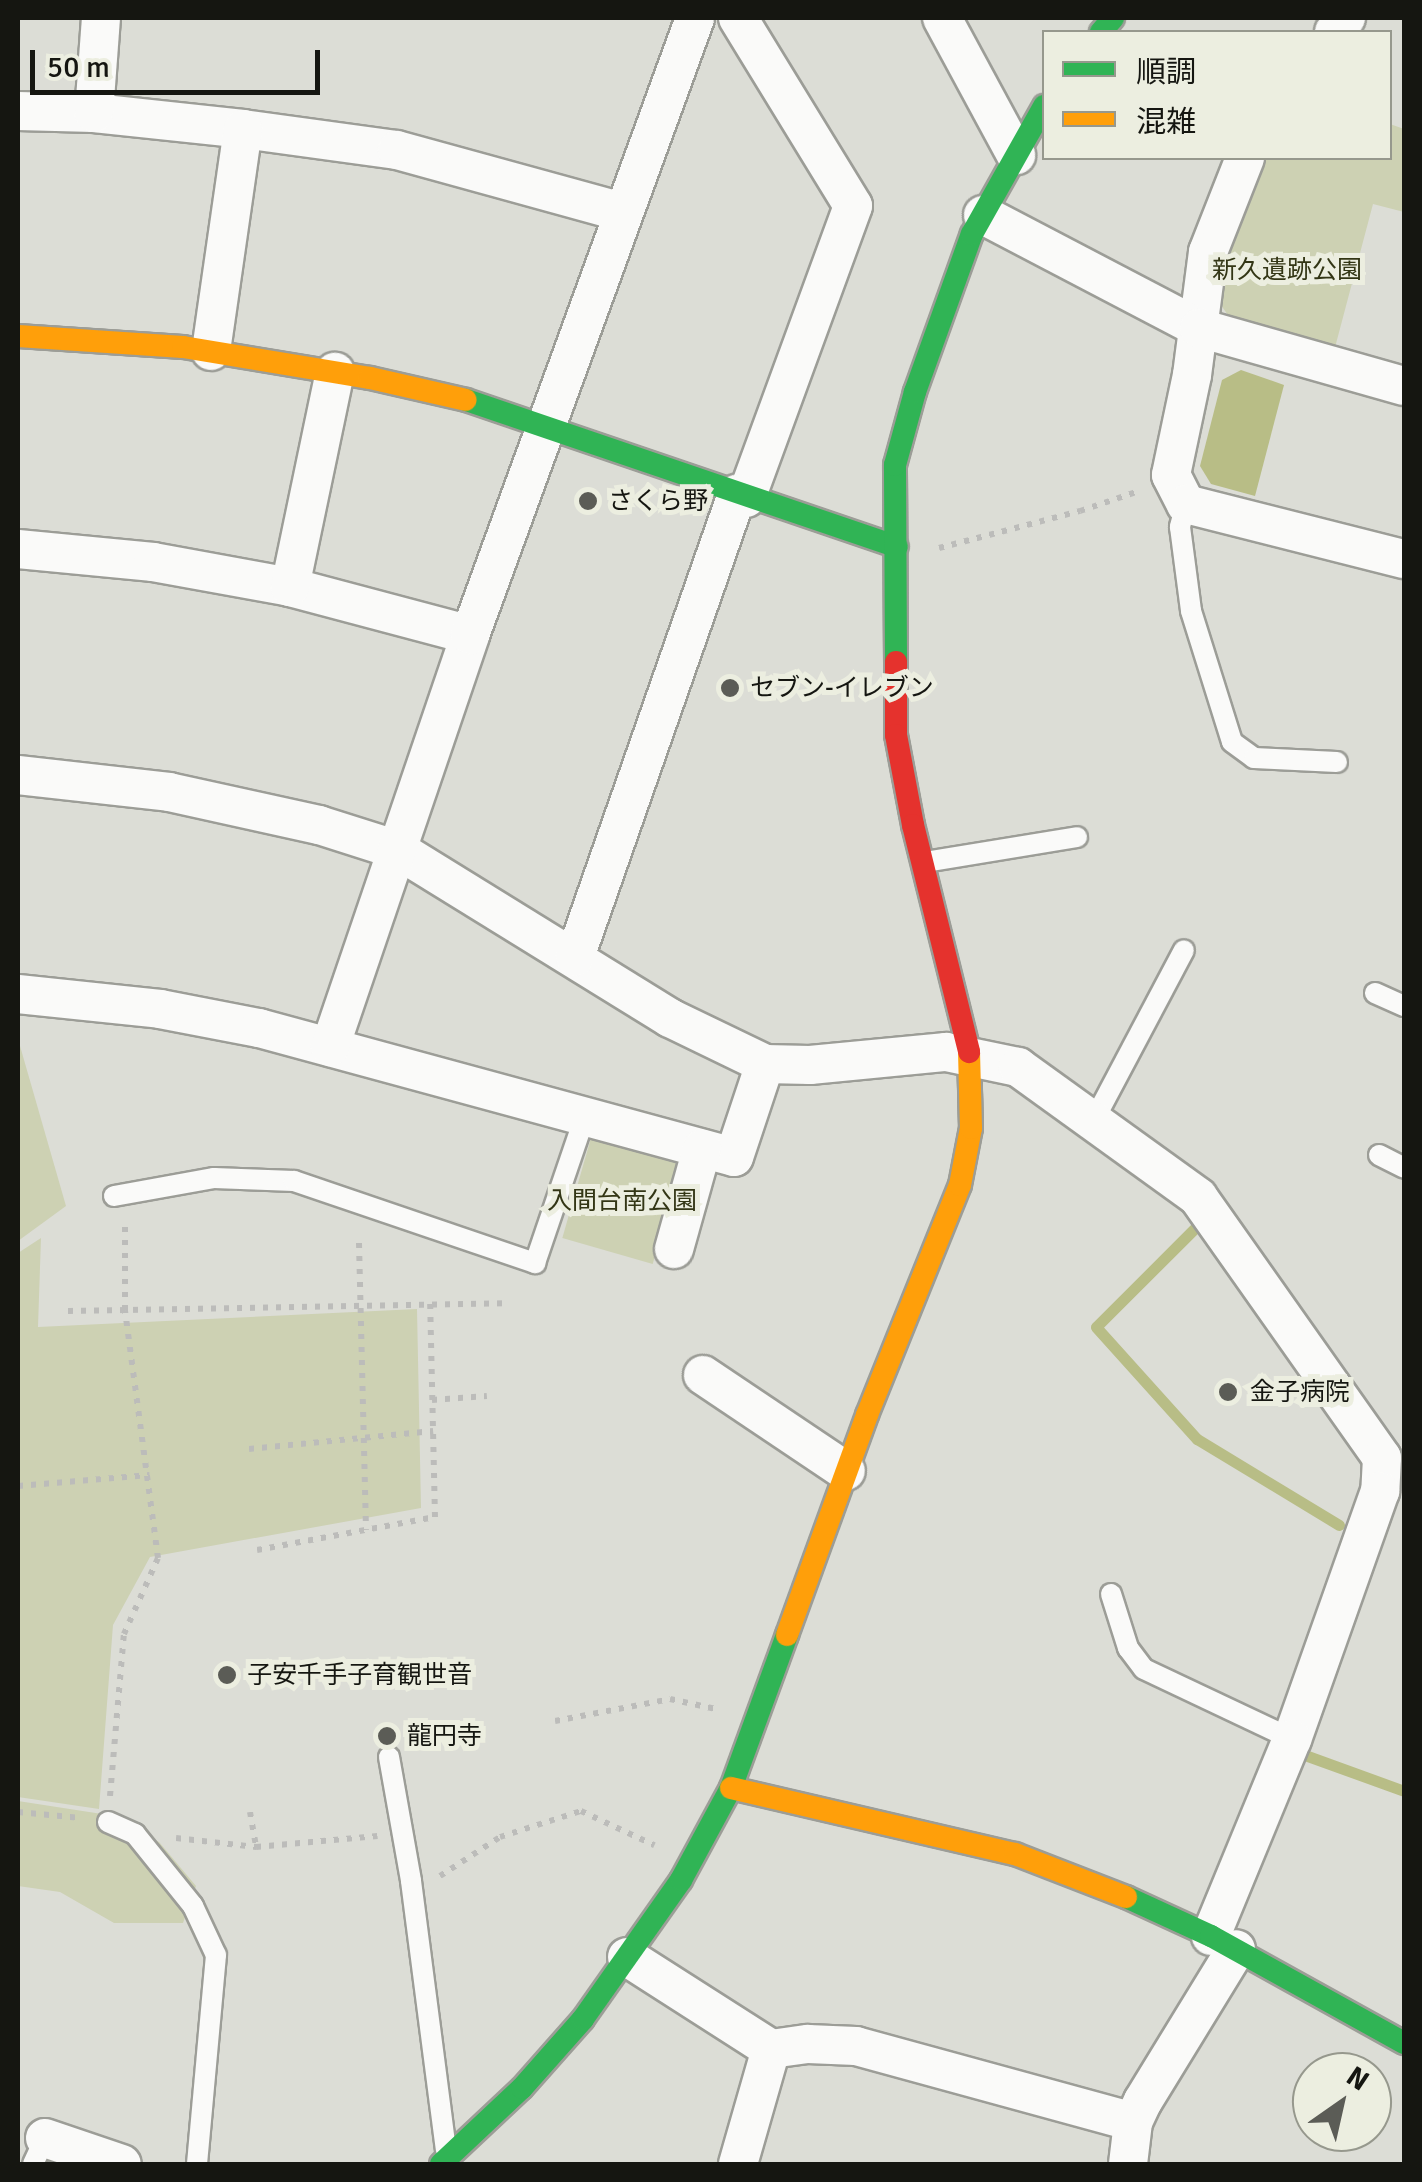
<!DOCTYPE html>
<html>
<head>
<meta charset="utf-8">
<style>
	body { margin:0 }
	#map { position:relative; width:1422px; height:2182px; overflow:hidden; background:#dcddd6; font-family:Signika,"Noto Sans JP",sans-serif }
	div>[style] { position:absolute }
	.green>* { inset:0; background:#cdd1b3; transform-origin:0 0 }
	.water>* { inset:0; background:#b8bd86 }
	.stream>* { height:11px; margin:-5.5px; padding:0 5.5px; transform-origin:5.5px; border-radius:5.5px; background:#b8bd86 }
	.path>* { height:6px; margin-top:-3px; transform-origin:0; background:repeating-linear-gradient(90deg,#bcbcba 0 5px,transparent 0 13px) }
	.roads { filter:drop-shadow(2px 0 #9c9d97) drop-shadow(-2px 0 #9c9d97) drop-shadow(0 2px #9c9d97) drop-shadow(0 -2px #9c9d97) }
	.lane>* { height:20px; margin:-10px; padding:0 10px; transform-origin:10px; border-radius:10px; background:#fafaf9 }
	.street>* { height:38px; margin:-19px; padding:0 19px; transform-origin:19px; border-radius:19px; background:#fafaf9 }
	.fast>* { height:22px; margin:-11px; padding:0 11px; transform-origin:11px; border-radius:11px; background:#30b455 }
	.slow>* { height:22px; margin:-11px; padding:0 11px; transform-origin:11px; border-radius:11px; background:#ff9f0a }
	.jam>* { height:22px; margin:-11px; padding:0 11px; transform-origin:11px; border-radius:11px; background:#e5322d }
	.dots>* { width:28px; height:28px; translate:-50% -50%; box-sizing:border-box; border:5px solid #eceee0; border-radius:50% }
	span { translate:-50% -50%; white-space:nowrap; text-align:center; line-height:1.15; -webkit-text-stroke:10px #eceee0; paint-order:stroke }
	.park-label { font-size:25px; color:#333615 }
	.poi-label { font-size:25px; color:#151611 }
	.left { translate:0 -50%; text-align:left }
	.frame { position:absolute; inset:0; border:20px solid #151611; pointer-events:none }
	.legend { position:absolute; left:1042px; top:30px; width:350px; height:130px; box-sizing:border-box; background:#eceee0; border:2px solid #96988d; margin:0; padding:12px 18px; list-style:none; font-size:30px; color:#151611 }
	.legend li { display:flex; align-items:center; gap:20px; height:50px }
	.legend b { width:50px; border:2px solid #96988d }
	.north { position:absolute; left:1292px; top:2052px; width:100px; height:100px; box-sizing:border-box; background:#eceee0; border:2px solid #96988d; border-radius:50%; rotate:34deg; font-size:28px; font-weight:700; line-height:40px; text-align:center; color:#151611 }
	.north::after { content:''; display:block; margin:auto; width:35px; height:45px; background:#5b5c56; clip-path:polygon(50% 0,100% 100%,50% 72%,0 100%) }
	.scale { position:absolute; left:30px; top:50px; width:290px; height:45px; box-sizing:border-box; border:5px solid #151611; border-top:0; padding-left:12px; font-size:30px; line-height:35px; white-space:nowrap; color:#151611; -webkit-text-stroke:8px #eceee0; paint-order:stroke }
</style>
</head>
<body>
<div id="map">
	<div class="green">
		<i style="clip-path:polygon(1390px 124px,1404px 129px,1404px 212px,1373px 204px,1333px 355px,1237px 328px,1216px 298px,1221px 257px,1262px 158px,1390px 158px)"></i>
		<i style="clip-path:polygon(18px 1039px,66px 1206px,18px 1241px)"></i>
		<i style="left:591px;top:1138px;width:94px;height:104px;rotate:16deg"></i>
		<i style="clip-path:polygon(41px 1238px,38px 1327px,417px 1309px,421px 1508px,150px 1557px,113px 1625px,99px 1809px,18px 1797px,18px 1253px)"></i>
		<i style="clip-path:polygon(18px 1801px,102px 1814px,159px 1842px,196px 1886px,183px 1923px,114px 1923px,60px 1892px,18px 1886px)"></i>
	</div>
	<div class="water">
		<i style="clip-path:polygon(1241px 370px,1284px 385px,1255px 496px,1211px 484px,1200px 466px,1222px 380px)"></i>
	</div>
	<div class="stream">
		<i style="left:1196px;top:1227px;width:141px;rotate:135deg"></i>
		<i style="left:1096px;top:1327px;width:151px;rotate:48deg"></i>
		<i style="left:1197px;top:1439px;width:166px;rotate:31.2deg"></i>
		<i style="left:1302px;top:1754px;width:109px;rotate:19.9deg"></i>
	</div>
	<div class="path">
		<i style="left:939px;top:548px;width:146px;rotate:-14.7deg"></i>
		<i style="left:1080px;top:511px;width:62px;rotate:-18.7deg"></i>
		<i style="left:359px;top:1243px;width:287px;rotate:88.6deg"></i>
		<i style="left:68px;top:1311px;width:438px;rotate:-1deg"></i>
		<i style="left:432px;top:1400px;width:55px;rotate:-4.2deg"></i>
		<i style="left:249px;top:1449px;width:185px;rotate:-5.6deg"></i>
		<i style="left:18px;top:1486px;width:132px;rotate:-4.8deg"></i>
		<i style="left:257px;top:1550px;width:181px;rotate:-10.5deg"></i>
		<i style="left:435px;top:1517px;width:213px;rotate:-91.3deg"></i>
		<i style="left:555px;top:1721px;width:117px;rotate:-10.8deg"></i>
		<i style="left:670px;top:1699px;width:47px;rotate:12.3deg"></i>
		<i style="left:110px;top:1796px;width:163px;rotate:-85.1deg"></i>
		<i style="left:124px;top:1634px;width:83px;rotate:-65.9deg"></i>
		<i style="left:158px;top:1558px;width:250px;rotate:-97.6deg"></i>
		<i style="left:125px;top:1310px;width:87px;rotate:-90deg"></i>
		<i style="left:18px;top:1812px;width:63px;rotate:5.4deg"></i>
		<i style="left:250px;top:1812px;width:36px;rotate:80deg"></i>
		<i style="left:176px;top:1838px;width:81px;rotate:6.4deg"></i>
		<i style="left:256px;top:1847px;width:122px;rotate:-5.2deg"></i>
		<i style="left:440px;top:1876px;width:72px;rotate:-33deg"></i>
		<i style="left:500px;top:1837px;width:85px;rotate:-17.8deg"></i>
		<i style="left:581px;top:1811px;width:81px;rotate:25deg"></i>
	</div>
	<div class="roads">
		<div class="lane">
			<i style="left:1186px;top:504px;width:24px;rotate:105deg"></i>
			<i style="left:1180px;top:527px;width:85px;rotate:82.5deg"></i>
			<i style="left:1191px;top:611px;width:137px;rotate:72.6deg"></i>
			<i style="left:1232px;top:742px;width:27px;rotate:36deg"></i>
			<i style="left:1254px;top:758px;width:83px;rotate:2.8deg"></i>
			<i style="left:925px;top:862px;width:154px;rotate:-9.3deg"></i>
			<i style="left:1375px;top:993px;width:32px;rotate:24deg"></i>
			<i style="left:1094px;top:1120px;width:192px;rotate:-62.1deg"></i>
			<i style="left:1379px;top:1155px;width:28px;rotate:27deg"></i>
			<i style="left:114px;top:1196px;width:102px;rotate:-10.2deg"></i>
			<i style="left:214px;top:1178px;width:80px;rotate:2.1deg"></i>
			<i style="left:294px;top:1181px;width:255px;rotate:18.8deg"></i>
			<i style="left:535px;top:1263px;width:155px;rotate:-71.2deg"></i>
			<i style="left:1111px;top:1594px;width:57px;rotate:72.5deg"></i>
			<i style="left:1128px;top:1648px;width:26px;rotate:53deg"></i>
			<i style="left:1144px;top:1669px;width:164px;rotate:25.3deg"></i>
			<i style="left:389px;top:1757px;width:126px;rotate:79.9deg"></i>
			<i style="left:411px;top:1881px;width:271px;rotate:82.6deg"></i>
			<i style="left:108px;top:1822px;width:30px;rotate:24deg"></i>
			<i style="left:135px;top:1834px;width:92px;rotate:51.1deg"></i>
			<i style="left:193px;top:1906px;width:54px;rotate:64.9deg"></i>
			<i style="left:216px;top:1955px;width:210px;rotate:95.2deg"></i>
			<i style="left:33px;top:2164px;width:29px;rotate:-65deg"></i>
		</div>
		<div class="street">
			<i style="left:738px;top:18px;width:220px;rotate:58.5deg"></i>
			<i style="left:853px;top:206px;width:311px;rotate:110.1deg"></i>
			<i style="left:942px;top:18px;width:156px;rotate:61.6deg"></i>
			<i style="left:1334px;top:32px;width:18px;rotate:-49deg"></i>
			<i style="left:18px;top:111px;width:76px;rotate:1.5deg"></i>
			<i style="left:94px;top:113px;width:150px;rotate:6.1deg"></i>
			<i style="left:243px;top:129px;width:155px;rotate:7.8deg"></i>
			<i style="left:397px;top:150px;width:233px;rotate:15.4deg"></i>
			<i style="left:94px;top:113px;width:95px;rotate:-85.8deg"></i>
			<i style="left:1245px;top:158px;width:101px;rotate:111.5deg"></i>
			<i style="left:1208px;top:252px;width:124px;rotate:97.4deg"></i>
			<i style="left:1192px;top:375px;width:102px;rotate:101.9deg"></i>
			<i style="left:1171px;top:475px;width:33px;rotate:63deg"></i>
			<i style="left:1186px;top:504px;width:225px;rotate:14.2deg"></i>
			<i style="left:983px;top:215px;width:244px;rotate:27.6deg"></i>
			<i style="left:1199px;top:328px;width:213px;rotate:15.8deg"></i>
			<i style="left:211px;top:351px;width:224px;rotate:-81.8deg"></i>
			<i style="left:18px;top:549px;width:136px;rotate:5.5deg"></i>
			<i style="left:153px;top:562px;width:139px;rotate:10.3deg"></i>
			<i style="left:290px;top:587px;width:186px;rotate:14.9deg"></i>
			<i style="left:290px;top:587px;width:220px;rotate:-78.2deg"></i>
			<i style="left:18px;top:775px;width:152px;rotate:6.4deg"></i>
			<i style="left:169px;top:792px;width:154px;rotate:12.4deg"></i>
			<i style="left:319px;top:825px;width:83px;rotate:17.6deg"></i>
			<i style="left:398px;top:850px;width:320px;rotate:31.7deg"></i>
			<i style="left:670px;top:1018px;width:106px;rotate:25.8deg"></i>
			<i style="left:765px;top:1064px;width:45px;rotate:1.3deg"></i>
			<i style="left:810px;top:1065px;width:137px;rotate:-5.5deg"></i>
			<i style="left:946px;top:1052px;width:74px;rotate:11.8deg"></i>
			<i style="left:1018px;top:1067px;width:222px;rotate:35.8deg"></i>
			<i style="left:1198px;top:1197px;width:319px;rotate:54.8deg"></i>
			<i style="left:1382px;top:1458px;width:33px;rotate:93deg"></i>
			<i style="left:1380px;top:1491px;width:263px;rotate:109.5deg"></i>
			<i style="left:1292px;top:1739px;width:213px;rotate:112.4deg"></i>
			<i style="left:575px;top:957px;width:491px;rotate:-70.7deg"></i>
			<i style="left:18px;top:994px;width:143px;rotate:6deg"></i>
			<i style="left:160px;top:1009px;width:101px;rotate:10.9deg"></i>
			<i style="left:259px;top:1028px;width:492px;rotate:15.2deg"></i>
			<i style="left:734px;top:1157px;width:98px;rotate:-71.6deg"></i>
			<i style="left:330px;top:1047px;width:435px;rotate:-71.2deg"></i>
			<i style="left:470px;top:635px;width:657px;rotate:-69.96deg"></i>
			<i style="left:674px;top:1249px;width:104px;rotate:-74.4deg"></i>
			<i style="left:703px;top:1375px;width:172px;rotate:33.9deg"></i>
			<i style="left:627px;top:1957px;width:171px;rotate:32.6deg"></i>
			<i style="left:771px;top:2049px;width:120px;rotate:106deg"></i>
			<i style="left:771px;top:2049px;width:37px;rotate:-8deg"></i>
			<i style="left:808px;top:2044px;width:48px;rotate:2.4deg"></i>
			<i style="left:856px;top:2046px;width:287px;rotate:15.3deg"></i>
			<i style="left:45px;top:2138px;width:81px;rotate:18.7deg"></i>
			<i style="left:1128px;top:2164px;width:42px;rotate:-83.2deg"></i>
			<i style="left:1133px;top:2122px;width:23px;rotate:-65deg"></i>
			<i style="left:1143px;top:2101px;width:178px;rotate:-58.5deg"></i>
		</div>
		<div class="fast">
			<i style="left:1101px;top:32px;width:18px;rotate:-49deg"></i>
			<i style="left:466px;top:400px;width:455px;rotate:18.8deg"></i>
			<i style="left:896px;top:662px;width:197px;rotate:-90.3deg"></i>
			<i style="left:895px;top:465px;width:76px;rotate:-74.7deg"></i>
			<i style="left:915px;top:392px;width:168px;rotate:-70.2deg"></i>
			<i style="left:972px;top:234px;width:147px;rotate:-60.6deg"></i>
			<i style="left:1126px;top:1897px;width:94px;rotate:24.6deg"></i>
			<i style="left:1211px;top:1936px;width:221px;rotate:29deg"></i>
			<i style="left:441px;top:2164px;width:111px;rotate:-43.2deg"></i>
			<i style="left:522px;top:2088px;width:92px;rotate:-48.5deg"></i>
			<i style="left:583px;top:2019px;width:170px;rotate:-54.8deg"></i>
			<i style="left:681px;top:1880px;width:105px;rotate:-61.5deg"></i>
			<i style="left:731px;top:1788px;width:163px;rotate:-69.9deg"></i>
		</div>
		<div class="slow">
			<i style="left:18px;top:336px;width:165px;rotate:3.8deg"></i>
			<i style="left:183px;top:347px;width:190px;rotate:9.4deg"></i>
			<i style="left:370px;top:378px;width:98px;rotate:12.9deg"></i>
			<i style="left:787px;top:1635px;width:234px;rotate:-70deg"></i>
			<i style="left:867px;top:1415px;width:248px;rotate:-68deg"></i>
			<i style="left:960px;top:1185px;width:58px;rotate:-79.1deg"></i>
			<i style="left:971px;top:1128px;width:76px;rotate:-91.5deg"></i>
			<i style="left:731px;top:1788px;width:292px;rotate:13.1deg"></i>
			<i style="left:1015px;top:1854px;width:119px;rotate:21.2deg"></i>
		</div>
		<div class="jam">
			<i style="left:896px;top:662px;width:73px;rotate:90deg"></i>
			<i style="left:896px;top:735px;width:92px;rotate:79.3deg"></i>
			<i style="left:913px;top:825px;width:234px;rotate:76.1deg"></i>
		</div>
	</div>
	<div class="dots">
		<i style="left:588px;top:501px;background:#5b5c56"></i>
		<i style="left:730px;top:688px;background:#5b5c56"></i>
		<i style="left:1228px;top:1392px;background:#5b5c56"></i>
		<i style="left:227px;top:1675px;background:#5b5c56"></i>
		<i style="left:387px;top:1736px;background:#5b5c56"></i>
	</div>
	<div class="park-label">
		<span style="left:1287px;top:270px">新久遺跡公園</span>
		<span style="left:622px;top:1201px">入間台南公園</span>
	</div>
	<div class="poi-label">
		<span class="left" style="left:608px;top:501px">さくら野</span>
		<span class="left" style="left:750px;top:688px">セブン-イレブン</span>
		<span class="left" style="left:1250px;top:1392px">金子病院</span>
		<span class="left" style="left:247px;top:1675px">子安千手子育観世音</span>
		<span class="left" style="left:407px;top:1736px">龍円寺</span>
	</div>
	<div class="frame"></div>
	<ul class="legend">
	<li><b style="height:12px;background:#30b455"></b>順調</li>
	<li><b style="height:12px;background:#ff9f0a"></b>混雑</li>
	</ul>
	<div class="north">N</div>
	<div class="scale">50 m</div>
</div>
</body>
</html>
